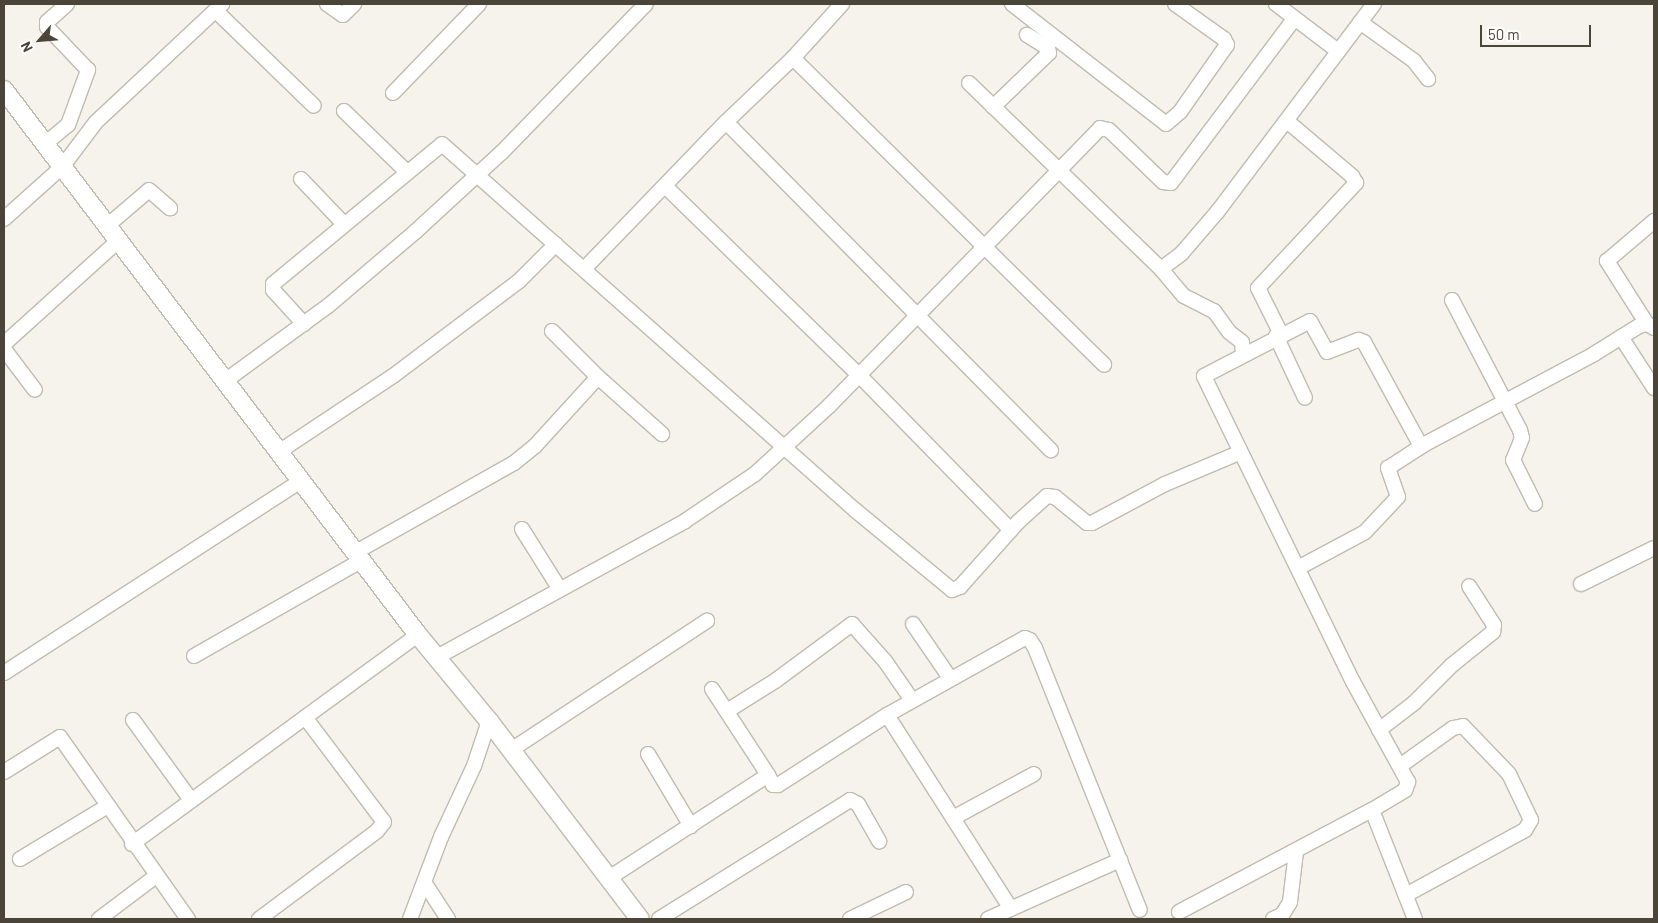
<!DOCTYPE html>
<html>
<head>
<meta charset="utf-8">
<style>
	body { margin:0 }
	#map { position:relative; width:1658px; height:923px; overflow:hidden; background:#f6f3ec; font-family:Barlow,sans-serif }
	div>[style] { position:absolute }
	.roads { filter:drop-shadow(1px 0 #c2bbae) drop-shadow(-1px 0 #c2bbae) drop-shadow(0 1px #c2bbae) drop-shadow(0 -1px #c2bbae) }
	.minor>* { height:14px; margin:-7px; padding:0 7px; transform-origin:7px; border-radius:7px; background:#fff }
	.tertiary>* { height:18px; margin:-9px; padding:0 9px; transform-origin:9px; border-radius:9px; background:#fff }
	span { translate:-50% -50%; white-space:nowrap; text-align:center; line-height:1.15; -webkit-text-stroke:5px #fff; paint-order:stroke }
	.frame { position:absolute; inset:0; border:5px solid #4b4439; pointer-events:none }
	.north { position:absolute; left:15px; top:15px; width:50px; height:50px; -webkit-text-stroke:4px #fff; paint-order:stroke; rotate:243deg; font-size:14px; font-weight:700; line-height:20px; text-align:center; color:#4b4439 }
	.north::after { content:''; display:block; margin:auto; width:18px; height:22px; background:#4b4439; clip-path:polygon(50% 0,100% 100%,50% 72%,0 100%) }
	.scale { position:absolute; left:1480px; top:25px; width:111px; height:22px; box-sizing:border-box; border:2px solid #4b4439; border-top:0; padding-left:6px; font-size:15px; line-height:18px; white-space:nowrap; color:#4b4439; -webkit-text-stroke:4px #fff; paint-order:stroke }
</style>
</head>
<body>
<div id="map">
	<div class="roads">
		<div class="minor">
			<i style="left:327px;top:4px;width:19px;rotate:35deg"></i>
			<i style="left:343px;top:15px;width:16px;rotate:-45deg"></i>
			<i style="left:1012px;top:4px;width:195px;rotate:37.9deg"></i>
			<i style="left:1166px;top:124px;width:18px;rotate:-41deg"></i>
			<i style="left:1180px;top:112px;width:82px;rotate:-55deg"></i>
			<i style="left:1227px;top:45px;width:7px;rotate:-117deg"></i>
			<i style="left:1224px;top:39px;width:60px;rotate:-144.5deg"></i>
			<i style="left:1276px;top:4px;width:78px;rotate:37.2deg"></i>
			<i style="left:216px;top:11px;width:136px;rotate:44.1deg"></i>
			<i style="left:1360px;top:22px;width:67px;rotate:35.8deg"></i>
			<i style="left:1414px;top:61px;width:23px;rotate:52deg"></i>
			<i style="left:793px;top:58px;width:437px;rotate:44.6deg"></i>
			<i style="left:969px;top:83px;width:267px;rotate:44.1deg"></i>
			<i style="left:1161px;top:269px;width:26px;rotate:-37deg"></i>
			<i style="left:1182px;top:253px;width:55px;rotate:-49.4deg"></i>
			<i style="left:1218px;top:211px;width:259px;rotate:-53deg"></i>
			<i style="left:393px;top:93px;width:124px;rotate:-46deg"></i>
			<i style="left:993px;top:107px;width:78px;rotate:-44deg"></i>
			<i style="left:1049px;top:53px;width:5px;rotate:-101deg"></i>
			<i style="left:1048px;top:48px;width:25px;rotate:-148deg"></i>
			<i style="left:344px;top:111px;width:88px;rotate:44.1deg"></i>
			<i style="left:726px;top:122px;width:462px;rotate:45.3deg"></i>
			<i style="left:45px;top:144px;width:30px;rotate:-40deg"></i>
			<i style="left:68px;top:125px;width:59px;rotate:-70deg"></i>
			<i style="left:88px;top:70px;width:59px;rotate:-133.6deg"></i>
			<i style="left:47px;top:27px;width:5px;rotate:-90deg"></i>
			<i style="left:47px;top:22px;width:27px;rotate:-42deg"></i>
			<i style="left:301px;top:179px;width:62px;rotate:46.3deg"></i>
			<i style="left:665px;top:186px;width:271px;rotate:44.3deg"></i>
			<i style="left:859px;top:375px;width:217px;rotate:45.6deg"></i>
			<i style="left:4px;top:219px;width:78px;rotate:-41.9deg"></i>
			<i style="left:62px;top:167px;width:56px;rotate:-52.9deg"></i>
			<i style="left:96px;top:122px;width:173px;rotate:-43.1deg"></i>
			<i style="left:107px;top:226px;width:55px;rotate:-40.6deg"></i>
			<i style="left:149px;top:190px;width:28px;rotate:41deg"></i>
			<i style="left:585px;top:268px;width:203px;rotate:-46deg"></i>
			<i style="left:726px;top:122px;width:93px;rotate:-43.7deg"></i>
			<i style="left:793px;top:58px;width:73px;rotate:-47.8deg"></i>
			<i style="left:1161px;top:269px;width:35px;rotate:50deg"></i>
			<i style="left:1184px;top:296px;width:34px;rotate:27deg"></i>
			<i style="left:1214px;top:311px;width:26px;rotate:54deg"></i>
			<i style="left:1229px;top:332px;width:16px;rotate:38deg"></i>
			<i style="left:1242px;top:342px;width:12px;rotate:85deg"></i>
			<i style="left:1452px;top:300px;width:147px;rotate:62.4deg"></i>
			<i style="left:1520px;top:430px;width:8px;rotate:76deg"></i>
			<i style="left:1522px;top:438px;width:24px;rotate:112deg"></i>
			<i style="left:1513px;top:460px;width:49px;rotate:63.4deg"></i>
			<i style="left:304px;top:324px;width:46px;rotate:-132.4deg"></i>
			<i style="left:273px;top:290px;width:6px;rotate:-90deg"></i>
			<i style="left:273px;top:284px;width:219px;rotate:-39.6deg"></i>
			<i style="left:442px;top:144px;width:552px;rotate:41.55deg"></i>
			<i style="left:855px;top:510px;width:126px;rotate:39.5deg"></i>
			<i style="left:952px;top:590px;width:9px;rotate:-21deg"></i>
			<i style="left:960px;top:587px;width:87px;rotate:-48.3deg"></i>
			<i style="left:1018px;top:522px;width:39px;rotate:-42deg"></i>
			<i style="left:1047px;top:496px;width:8px;rotate:7deg"></i>
			<i style="left:1055px;top:497px;width:41px;rotate:39.1deg"></i>
			<i style="left:1087px;top:523px;width:5px"></i>
			<i style="left:1092px;top:523px;width:83px;rotate:-28.1deg"></i>
			<i style="left:1165px;top:484px;width:82px;rotate:-22.8deg"></i>
			<i style="left:1647px;top:324px;width:75px;rotate:-122.4deg"></i>
			<i style="left:1607px;top:261px;width:62px;rotate:-40.4deg"></i>
			<i style="left:552px;top:331px;width:65px;rotate:45deg"></i>
			<i style="left:1281px;top:334px;width:51px;rotate:-116.6deg"></i>
			<i style="left:1258px;top:288px;width:144px;rotate:-47deg"></i>
			<i style="left:1356px;top:183px;width:8px;rotate:-120deg"></i>
			<i style="left:1352px;top:176px;width:85px;rotate:-139.8deg"></i>
			<i style="left:1276px;top:336px;width:68px;rotate:64.9deg"></i>
			<i style="left:1621px;top:337px;width:61px;rotate:57.1deg"></i>
			<i style="left:4px;top:344px;width:154px;rotate:-42.1deg"></i>
			<i style="left:4px;top:349px;width:51px;rotate:52.9deg"></i>
			<i style="left:225px;top:381px;width:127px;rotate:-36.1deg"></i>
			<i style="left:328px;top:306px;width:114px;rotate:-40.4deg"></i>
			<i style="left:415px;top:232px;width:118px;rotate:-42.6deg"></i>
			<i style="left:502px;top:152px;width:206px;rotate:-45.8deg"></i>
			<i style="left:280px;top:451px;width:136px;rotate:-33.6deg"></i>
			<i style="left:393px;top:376px;width:158px;rotate:-37deg"></i>
			<i style="left:519px;top:281px;width:52px;rotate:-45deg"></i>
			<i style="left:522px;top:529px;width:70px;rotate:57.9deg"></i>
			<i style="left:356px;top:552px;width:181px;rotate:-29.4deg"></i>
			<i style="left:514px;top:463px;width:27px;rotate:-39deg"></i>
			<i style="left:535px;top:446px;width:93px;rotate:-47.6deg"></i>
			<i style="left:598px;top:377px;width:86px;rotate:41.7deg"></i>
			<i style="left:1298px;top:568px;width:76px;rotate:-28.2deg"></i>
			<i style="left:1365px;top:532px;width:48px;rotate:-46.7deg"></i>
			<i style="left:1398px;top:497px;width:31px;rotate:-109deg"></i>
			<i style="left:1388px;top:468px;width:44px;rotate:-33deg"></i>
			<i style="left:1425px;top:444px;width:191px;rotate:-28deg"></i>
			<i style="left:1594px;top:354px;width:53px;rotate:-31.9deg"></i>
			<i style="left:1639px;top:326px;width:8px;rotate:-14deg"></i>
			<i style="left:1647px;top:324px;width:8px;rotate:30deg"></i>
			<i style="left:1581px;top:584px;width:81px;rotate:-26.3deg"></i>
			<i style="left:913px;top:624px;width:65px;rotate:55.6deg"></i>
			<i style="left:194px;top:656px;width:193px;rotate:-29.7deg"></i>
			<i style="left:437px;top:657px;width:283px;rotate:-28.7deg"></i>
			<i style="left:685px;top:521px;width:84px;rotate:-33.9deg"></i>
			<i style="left:755px;top:474px;width:100px;rotate:-42.6deg"></i>
			<i style="left:829px;top:406px;width:388px;rotate:-45.7deg"></i>
			<i style="left:1100px;top:128px;width:9px;rotate:13deg"></i>
			<i style="left:1109px;top:130px;width:75px;rotate:43.9deg"></i>
			<i style="left:1163px;top:182px;width:8px;rotate:7deg"></i>
			<i style="left:1171px;top:183px;width:206px;rotate:-53.1deg"></i>
			<i style="left:4px;top:673px;width:355px;rotate:-32.9deg"></i>
			<i style="left:712px;top:689px;width:103px;rotate:56.9deg"></i>
			<i style="left:727px;top:711px;width:57px;rotate:-32deg"></i>
			<i style="left:775px;top:681px;width:96px;rotate:-36.5deg"></i>
			<i style="left:852px;top:624px;width:50px;rotate:48.3deg"></i>
			<i style="left:885px;top:661px;width:47px;rotate:55.3deg"></i>
			<i style="left:887px;top:715px;width:230px;rotate:57.4deg"></i>
			<i style="left:133px;top:720px;width:99px;rotate:54.1deg"></i>
			<i style="left:1379px;top:730px;width:44px;rotate:-37.6deg"></i>
			<i style="left:1414px;top:703px;width:54px;rotate:-45deg"></i>
			<i style="left:1452px;top:665px;width:53px;rotate:-38.8deg"></i>
			<i style="left:1493px;top:632px;width:7px;rotate:-82deg"></i>
			<i style="left:1494px;top:625px;width:46px;rotate:-122.7deg"></i>
			<i style="left:511px;top:750px;width:235px;rotate:-33.4deg"></i>
			<i style="left:648px;top:754px;width:84px;rotate:59.2deg"></i>
			<i style="left:1400px;top:766px;width:65px;rotate:-35.6deg"></i>
			<i style="left:1453px;top:728px;width:10px;rotate:-11deg"></i>
			<i style="left:1463px;top:726px;width:66px;rotate:46.2deg"></i>
			<i style="left:1509px;top:774px;width:51px;rotate:64.4deg"></i>
			<i style="left:1531px;top:820px;width:12px;rotate:121deg"></i>
			<i style="left:1525px;top:830px;width:136px;rotate:151.4deg"></i>
			<i style="left:4px;top:772px;width:66px;rotate:-32deg"></i>
			<i style="left:60px;top:737px;width:223px;rotate:54.9deg"></i>
			<i style="left:1372px;top:810px;width:117px;rotate:68.5deg"></i>
			<i style="left:953px;top:818px;width:92px;rotate:-28.5deg"></i>
			<i style="left:132px;top:844px;width:354px;rotate:-36.2deg"></i>
			<i style="left:20px;top:859px;width:100px;rotate:-31.2deg"></i>
			<i style="left:609px;top:878px;width:189px;rotate:-32.9deg"></i>
			<i style="left:768px;top:775px;width:11px;rotate:63deg"></i>
			<i style="left:773px;top:785px;width:5px"></i>
			<i style="left:778px;top:785px;width:130px;rotate:-32.7deg"></i>
			<i style="left:887px;top:715px;width:158px;rotate:-29.2deg"></i>
			<i style="left:1025px;top:638px;width:5px;rotate:22deg"></i>
			<i style="left:1030px;top:640px;width:9px;rotate:58deg"></i>
			<i style="left:1035px;top:648px;width:282px;rotate:68.2deg"></i>
			<i style="left:424px;top:882px;width:44px;rotate:57deg"></i>
			<i style="left:1179px;top:912px;width:218px;rotate:-27.9deg"></i>
			<i style="left:1372px;top:810px;width:39px;rotate:-31deg"></i>
			<i style="left:1405px;top:790px;width:9px;rotate:-69deg"></i>
			<i style="left:1408px;top:782px;width:114px;rotate:-118.8deg"></i>
			<i style="left:1353px;top:682px;width:340px;rotate:-116deg"></i>
			<i style="left:1204px;top:376px;width:119px;rotate:-27.4deg"></i>
			<i style="left:1310px;top:321px;width:35px;rotate:61deg"></i>
			<i style="left:1327px;top:352px;width:34px;rotate:-21deg"></i>
			<i style="left:1359px;top:340px;width:5px;rotate:22deg"></i>
			<i style="left:1364px;top:342px;width:119px;rotate:61.3deg"></i>
			<i style="left:99px;top:919px;width:71px;rotate:-37deg"></i>
			<i style="left:259px;top:919px;width:147px;rotate:-36.7deg"></i>
			<i style="left:377px;top:831px;width:11px;rotate:-52deg"></i>
			<i style="left:384px;top:822px;width:131px;rotate:-127deg"></i>
			<i style="left:410px;top:919px;width:88px;rotate:-69.3deg"></i>
			<i style="left:441px;top:837px;width:78px;rotate:-65.1deg"></i>
			<i style="left:474px;top:766px;width:47px;rotate:-71.6deg"></i>
			<i style="left:659px;top:919px;width:225px;rotate:-31.9deg"></i>
			<i style="left:850px;top:800px;width:9px;rotate:27deg"></i>
			<i style="left:858px;top:804px;width:43px;rotate:60.4deg"></i>
			<i style="left:850px;top:919px;width:62px;rotate:-25.7deg"></i>
			<i style="left:988px;top:919px;width:145px;rotate:-24.1deg"></i>
			<i style="left:1273px;top:919px;width:10px;rotate:-24deg"></i>
			<i style="left:1282px;top:915px;width:15px;rotate:-58deg"></i>
			<i style="left:1290px;top:902px;width:50px;rotate:-83.2deg"></i>
		</div>
		<div class="tertiary">
			<i style="left:4px;top:90px;width:684px;rotate:52.78deg"></i>
			<i style="left:418px;top:635px;width:112px;rotate:50.5deg"></i>
			<i style="left:489px;top:721px;width:249px;rotate:52.7deg"></i>
		</div>
	</div>
	<div class="frame"></div>
	<div class="north">N</div>
	<div class="scale">50 m</div>
</div>
</body>
</html>
